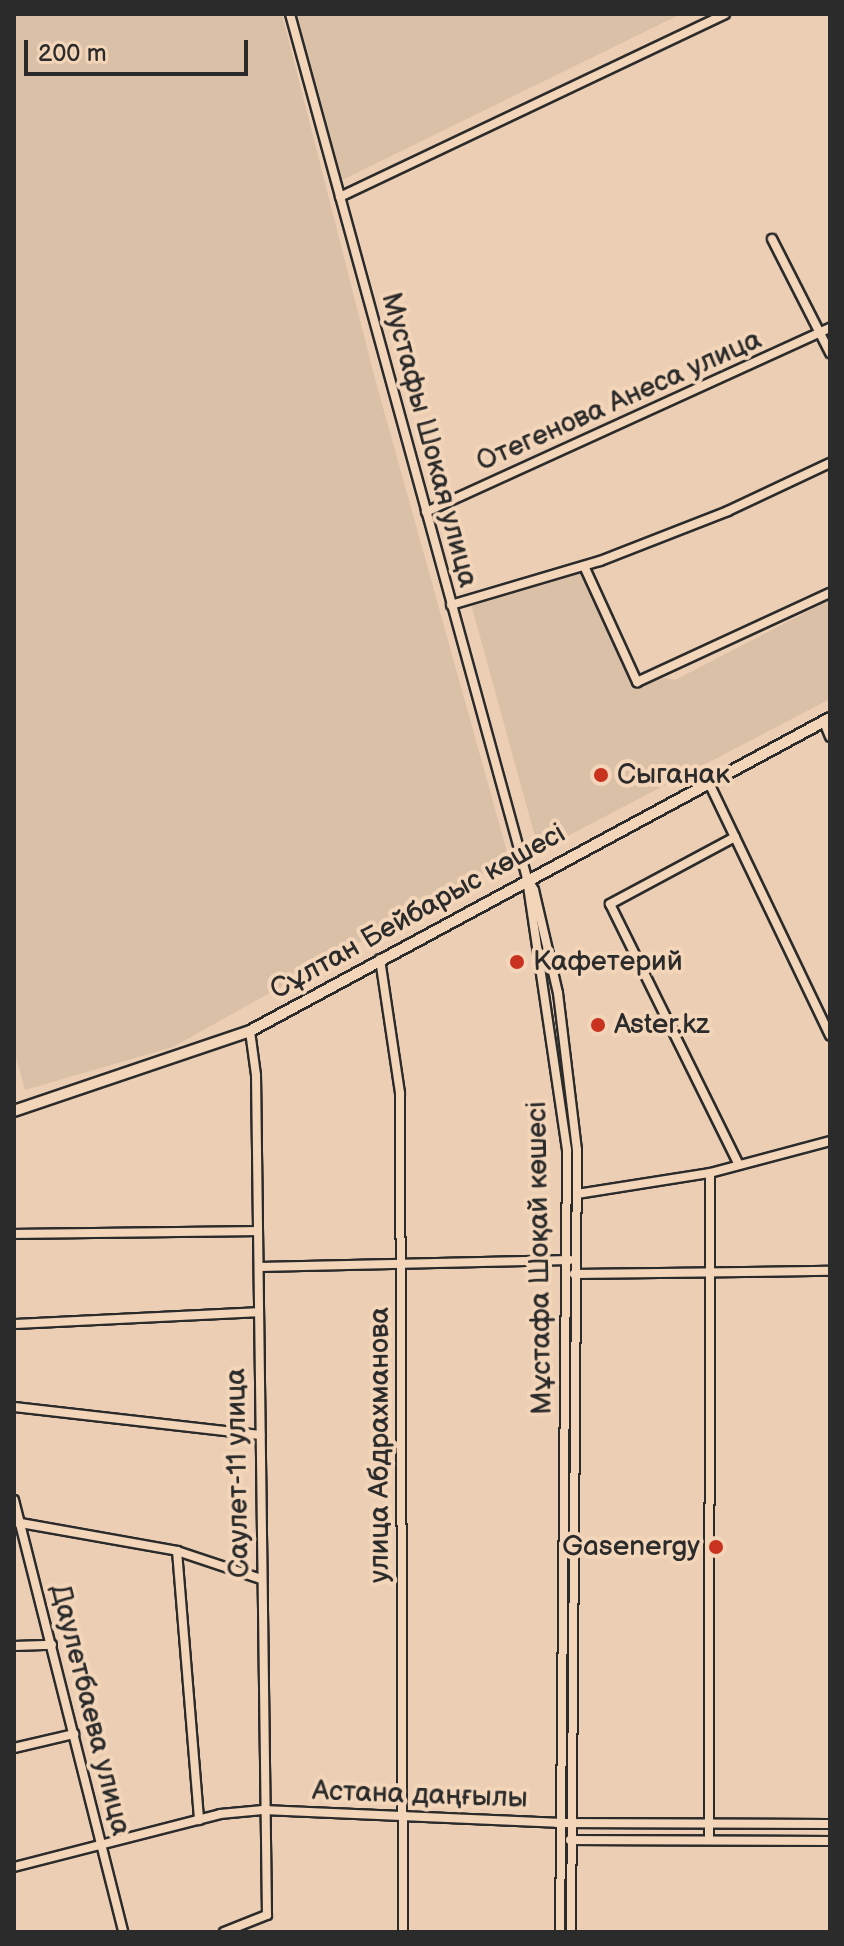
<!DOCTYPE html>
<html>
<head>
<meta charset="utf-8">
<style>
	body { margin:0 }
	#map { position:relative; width:844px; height:1946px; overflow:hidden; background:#ebceb3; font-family:"Balsamiq Sans",sans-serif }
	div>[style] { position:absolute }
	.built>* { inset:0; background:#dbc0a8 }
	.roads { filter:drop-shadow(2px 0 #2b2b2b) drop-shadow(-2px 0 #2b2b2b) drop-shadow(0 2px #2b2b2b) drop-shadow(0 -2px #2b2b2b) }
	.minor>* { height:8px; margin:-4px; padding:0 4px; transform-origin:4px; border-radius:4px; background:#f3d5b9 }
	.major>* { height:10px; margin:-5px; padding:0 5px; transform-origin:5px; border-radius:5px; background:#f3d5b9 }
	.dots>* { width:22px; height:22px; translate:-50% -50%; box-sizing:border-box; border:4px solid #f3d5b9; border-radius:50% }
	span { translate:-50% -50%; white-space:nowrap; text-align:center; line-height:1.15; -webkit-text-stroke:8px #f3d5b9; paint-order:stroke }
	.street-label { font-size:28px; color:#2b2b2b }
	.poi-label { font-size:28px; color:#2b2b2b }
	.left { translate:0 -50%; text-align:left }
	.right { translate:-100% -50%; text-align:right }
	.frame { position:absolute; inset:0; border:16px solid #2b2b2b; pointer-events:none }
	.scale { position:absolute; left:24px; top:40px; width:224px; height:36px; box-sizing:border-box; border:4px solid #2b2b2b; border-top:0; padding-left:10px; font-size:24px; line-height:28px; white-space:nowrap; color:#2b2b2b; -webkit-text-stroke:6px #f3d5b9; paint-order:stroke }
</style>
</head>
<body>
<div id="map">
	<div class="built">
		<i style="clip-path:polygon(14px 14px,282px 14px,374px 375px,509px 859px,173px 1047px,25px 1090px,14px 1050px)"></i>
		<i style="clip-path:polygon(295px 14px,681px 14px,336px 183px)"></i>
		<i style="clip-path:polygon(583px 571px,636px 688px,664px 678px,675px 680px,830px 600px,830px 699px,539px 851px,471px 604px)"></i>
	</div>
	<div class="roads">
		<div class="minor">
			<i style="left:290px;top:14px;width:896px;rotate:74.66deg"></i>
			<i style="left:527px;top:878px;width:14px;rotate:60deg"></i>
			<i style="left:534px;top:890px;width:106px;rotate:76.9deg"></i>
			<i style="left:558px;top:993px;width:158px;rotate:83.1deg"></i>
			<i style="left:577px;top:1150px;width:782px;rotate:90.44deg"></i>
			<i style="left:340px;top:197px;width:426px;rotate:-25.4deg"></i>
			<i style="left:772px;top:239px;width:128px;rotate:63deg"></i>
			<i style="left:426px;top:512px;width:444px;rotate:-24.5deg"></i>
			<i style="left:584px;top:566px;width:128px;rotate:65.4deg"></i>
			<i style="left:637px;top:682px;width:213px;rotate:-24.8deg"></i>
			<i style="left:451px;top:605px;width:155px;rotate:-16.5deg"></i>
			<i style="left:600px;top:561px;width:137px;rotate:-21.3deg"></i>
			<i style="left:728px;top:511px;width:113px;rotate:-25.2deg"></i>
			<i style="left:824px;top:722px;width:16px;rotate:68deg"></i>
			<i style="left:709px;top:783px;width:280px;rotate:64.4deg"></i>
			<i style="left:735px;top:837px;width:142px;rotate:151.8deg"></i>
			<i style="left:610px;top:904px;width:291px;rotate:63.7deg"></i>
			<i style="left:527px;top:879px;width:274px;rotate:81.6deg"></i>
			<i style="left:567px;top:1150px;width:782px;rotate:90.51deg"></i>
			<i style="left:380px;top:959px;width:135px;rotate:81.5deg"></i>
			<i style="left:400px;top:1093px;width:839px;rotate:89.8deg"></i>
			<i style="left:577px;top:1194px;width:135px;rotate:-9deg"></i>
			<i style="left:710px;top:1173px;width:124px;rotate:-14.9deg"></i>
			<i style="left:14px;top:1234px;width:244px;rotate:-0.7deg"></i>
			<i style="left:259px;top:1267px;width:311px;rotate:-1.3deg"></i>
			<i style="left:574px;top:1274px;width:256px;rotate:-0.7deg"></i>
			<i style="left:14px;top:1324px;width:244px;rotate:-2.8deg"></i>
			<i style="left:14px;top:1407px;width:248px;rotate:6.5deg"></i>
			<i style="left:14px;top:1500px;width:446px;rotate:75.8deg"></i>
			<i style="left:15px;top:1522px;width:165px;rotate:10.1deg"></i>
			<i style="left:177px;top:1551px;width:89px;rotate:18.4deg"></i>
			<i style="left:177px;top:1551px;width:270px;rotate:85.3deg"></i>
			<i style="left:14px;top:1646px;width:38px;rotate:-2deg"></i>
			<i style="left:14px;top:1748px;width:62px;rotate:-13.1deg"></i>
			<i style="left:570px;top:1840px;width:260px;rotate:0.2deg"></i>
			<i style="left:709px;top:1840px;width:667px;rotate:-89.91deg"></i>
			<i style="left:14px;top:1867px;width:213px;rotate:-14.4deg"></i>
			<i style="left:220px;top:1814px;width:43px;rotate:-5.3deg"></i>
			<i style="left:263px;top:1810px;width:294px;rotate:2.5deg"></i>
			<i style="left:557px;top:1823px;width:273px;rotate:0.2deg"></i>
			<i style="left:224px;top:1932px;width:46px;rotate:-21.6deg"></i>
			<i style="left:267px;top:1915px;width:840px;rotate:-90.75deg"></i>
			<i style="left:256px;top:1075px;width:44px;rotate:-97.8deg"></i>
		</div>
		<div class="major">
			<i style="left:14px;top:1111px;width:249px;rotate:-18.7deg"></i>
			<i style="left:250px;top:1031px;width:659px;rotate:-28.35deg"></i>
		</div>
	</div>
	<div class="dots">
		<i style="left:601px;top:775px;background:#c8321e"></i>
		<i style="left:517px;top:962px;background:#c8321e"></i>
		<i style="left:598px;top:1025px;background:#c8321e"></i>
		<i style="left:716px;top:1547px;background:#c8321e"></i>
	</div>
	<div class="street-label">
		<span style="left:619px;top:401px;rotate:-24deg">Отегенова Анеса улица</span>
		<span style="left:429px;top:440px;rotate:75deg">Мустафы Шокая улица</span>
		<span style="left:418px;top:912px;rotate:-29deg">Сұлтан Бейбарыс көшесі</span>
		<span style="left:540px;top:1258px;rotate:-91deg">Мұстафа Шоқай көшесі</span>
		<span style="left:380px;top:1445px;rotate:-90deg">улица Абдрахманова</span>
		<span style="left:238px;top:1473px;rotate:-91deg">Саулет-11 улица</span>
		<span style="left:90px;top:1710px;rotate:76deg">Даулетбаева улица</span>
		<span style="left:420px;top:1795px;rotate:2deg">Астана даңғылы</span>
	</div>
	<div class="poi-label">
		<span class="left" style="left:617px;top:775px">Сыганак</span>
		<span class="left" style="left:533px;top:962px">Кафетерий</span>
		<span class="left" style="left:614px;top:1025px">Aster.kz</span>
		<span class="right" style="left:700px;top:1547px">Gasenergy</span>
	</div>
	<div class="frame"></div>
	<div class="scale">200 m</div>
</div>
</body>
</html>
